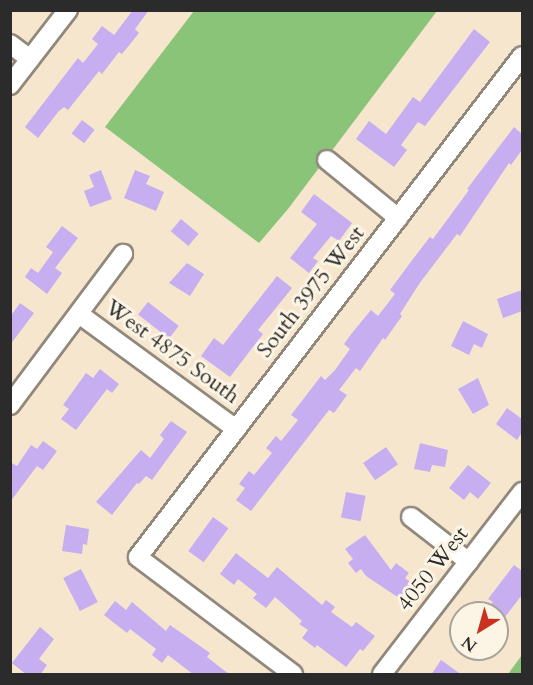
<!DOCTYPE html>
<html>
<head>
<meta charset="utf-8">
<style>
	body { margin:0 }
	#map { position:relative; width:533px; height:685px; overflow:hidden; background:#f7e6ce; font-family:Cardo,serif }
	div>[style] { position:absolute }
	.green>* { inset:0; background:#8ac479 }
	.building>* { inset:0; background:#c6aef0; transform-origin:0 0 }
	.roads { filter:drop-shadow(2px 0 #91887c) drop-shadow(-2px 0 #91887c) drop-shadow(0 2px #91887c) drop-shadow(0 -2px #91887c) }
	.minor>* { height:18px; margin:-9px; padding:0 9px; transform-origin:9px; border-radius:9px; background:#fff }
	span { translate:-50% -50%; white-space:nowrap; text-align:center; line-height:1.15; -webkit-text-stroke:6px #fcf5e5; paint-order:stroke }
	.street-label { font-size:22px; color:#2b2b2b }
	.frame { position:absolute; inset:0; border:12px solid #2b2b2b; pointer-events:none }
	.north { position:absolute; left:449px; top:601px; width:60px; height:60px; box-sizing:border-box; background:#fcf5e5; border:2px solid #a8a49b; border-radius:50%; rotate:217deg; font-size:16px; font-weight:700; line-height:24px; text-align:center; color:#2b2b2b }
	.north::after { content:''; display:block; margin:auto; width:21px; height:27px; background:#c8321e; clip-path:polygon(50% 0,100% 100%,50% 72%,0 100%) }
</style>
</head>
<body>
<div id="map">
	<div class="green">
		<i style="clip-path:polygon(194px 11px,437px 11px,288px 209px,259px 243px,105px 127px)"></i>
		<i style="clip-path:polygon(522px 655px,522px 674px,508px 674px)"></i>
	</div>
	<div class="building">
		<i style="clip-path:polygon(133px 10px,149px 10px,135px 29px,139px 33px,122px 54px,119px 52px,102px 74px,99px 71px,68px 110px,64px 107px,58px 112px,38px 138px,25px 127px,78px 58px,83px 63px,98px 44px,92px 39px,102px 26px,114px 35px)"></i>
		<i style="clip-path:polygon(474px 29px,490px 42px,425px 126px,418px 122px,401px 145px,407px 150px,394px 167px,356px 139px,369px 121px,386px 134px,413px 97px,420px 102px)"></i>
		<i style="left:82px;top:120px;width:16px;height:17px;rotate:38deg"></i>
		<i style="clip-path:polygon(514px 127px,522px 134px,522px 150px,511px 165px,509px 163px,460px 236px,457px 234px,419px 284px,400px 314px,402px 316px,385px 340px,383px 338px,360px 371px,356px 368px,339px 390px,347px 395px,334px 413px,329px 410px,251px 511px,236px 500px,245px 488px,239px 484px,249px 471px,254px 475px,272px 453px,266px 448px,276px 436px,281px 441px,298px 420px,291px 415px,321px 376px,325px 380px,335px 370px,350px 349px,344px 344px,352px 333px,371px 310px,378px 316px,395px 294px,390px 290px,413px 259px,430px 237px,433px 239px,469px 190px,467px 189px)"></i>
		<i style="clip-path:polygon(101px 170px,112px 199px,90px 207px,84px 191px,94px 187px,89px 175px)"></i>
		<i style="clip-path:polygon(135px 170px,150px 176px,146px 184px,164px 192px,156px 211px,124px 198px)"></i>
		<i style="clip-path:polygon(314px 194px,352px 223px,339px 241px,331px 236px,313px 258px,318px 261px,309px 273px,290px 258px,317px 224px,301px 212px)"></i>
		<i style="left:181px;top:219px;width:23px;height:16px;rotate:40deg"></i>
		<i style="clip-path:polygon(62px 226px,78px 238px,55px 268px,62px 273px,47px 294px,25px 277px,31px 268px,38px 273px,53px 252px,46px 247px)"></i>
		<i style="clip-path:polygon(187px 263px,204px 274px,190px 296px,169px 283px)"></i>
		<i style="clip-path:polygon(277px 276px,292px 288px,258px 330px,263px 334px,230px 377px,201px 356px,214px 338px,223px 345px)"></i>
		<i style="clip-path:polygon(522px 290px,522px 311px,503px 318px,497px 299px)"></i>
		<i style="left:148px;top:302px;width:39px;height:16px;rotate:38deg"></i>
		<i style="clip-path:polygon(20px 303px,34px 313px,10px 345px,10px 317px)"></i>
		<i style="clip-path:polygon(463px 321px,488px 334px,482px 348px,474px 344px,469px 355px,451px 346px)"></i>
		<i style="clip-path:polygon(100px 369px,119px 384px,112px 393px,107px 389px,76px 430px,61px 419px,69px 409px,63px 405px,86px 373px,93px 378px)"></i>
		<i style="clip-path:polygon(478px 378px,489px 405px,473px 414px,458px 389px)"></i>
		<i style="clip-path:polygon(507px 408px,522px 419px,522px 432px,517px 440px,496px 424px)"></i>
		<i style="clip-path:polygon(171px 421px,187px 432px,152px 480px,146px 476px,139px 484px,137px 483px,112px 515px,96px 502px,141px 450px,150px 458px,164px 439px,160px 435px)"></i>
		<i style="clip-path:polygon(43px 441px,57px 451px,43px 470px,37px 466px,10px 502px,10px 462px,17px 466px,31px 445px,37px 449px)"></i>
		<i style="clip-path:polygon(420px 443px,448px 450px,445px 467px,432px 465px,430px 472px,414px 469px)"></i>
		<i style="left:386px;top:447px;width:21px;height:28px;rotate:55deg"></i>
		<i style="clip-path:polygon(468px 465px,491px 483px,478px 499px,470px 492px,464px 500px,449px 488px)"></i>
		<i style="left:346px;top:492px;width:20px;height:26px;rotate:11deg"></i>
		<i style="left:213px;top:517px;width:19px;height:42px;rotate:36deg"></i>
		<i style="clip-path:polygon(66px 525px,89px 529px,87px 545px,83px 544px,82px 554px,62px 551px)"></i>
		<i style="clip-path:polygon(365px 535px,391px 570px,396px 563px,409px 573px,405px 578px,413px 584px,402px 600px,366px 576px,361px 569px,356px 573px,348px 563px,353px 559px,345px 549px)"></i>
		<i style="clip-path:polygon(236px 553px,268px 578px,277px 567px,322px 605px,326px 600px,335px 607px,331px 612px,352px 627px,356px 622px,375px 636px,363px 651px,360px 649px,346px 667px,317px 645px,315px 648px,302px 638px,308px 630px,299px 624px,302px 621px,275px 597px,266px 608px,253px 598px,257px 594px,238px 579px,234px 585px,220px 574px)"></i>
		<i style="clip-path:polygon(514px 565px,522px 571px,522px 595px,501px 622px,497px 619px,497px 613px,486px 610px,493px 602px,488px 599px)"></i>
		<i style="left:81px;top:569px;width:37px;height:20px;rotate:63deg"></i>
		<i style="clip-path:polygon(115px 601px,126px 610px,132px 602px,166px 631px,170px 625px,210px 653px,207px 657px,230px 675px,194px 675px,168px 655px,162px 663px,152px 655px,156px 649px,130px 629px,127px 633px,104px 615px)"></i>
		<i style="clip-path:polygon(40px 627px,54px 639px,39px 659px,47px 665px,40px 675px,27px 675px,12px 663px)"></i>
		<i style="clip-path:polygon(441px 660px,462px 675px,431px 675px)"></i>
	</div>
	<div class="roads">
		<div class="minor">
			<i style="left:10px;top:44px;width:25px;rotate:37deg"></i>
			<i style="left:10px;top:85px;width:95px;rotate:-52.3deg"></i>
			<i style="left:327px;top:160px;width:92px;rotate:39.2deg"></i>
			<i style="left:79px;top:314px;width:195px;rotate:36.2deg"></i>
			<i style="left:10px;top:405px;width:189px;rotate:-53.2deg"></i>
			<i style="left:411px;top:517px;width:73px;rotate:37.8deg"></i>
			<i style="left:293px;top:674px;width:194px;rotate:-143deg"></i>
			<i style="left:138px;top:557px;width:631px;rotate:-52.53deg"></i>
			<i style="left:382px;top:674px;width:230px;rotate:-52.4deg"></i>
		</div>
	</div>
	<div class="street-label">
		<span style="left:311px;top:292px;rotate:-52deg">South 3975 West</span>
		<span style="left:172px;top:352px;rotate:36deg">West 4875 South</span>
		<span style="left:433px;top:569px;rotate:-52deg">4050 West</span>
	</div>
	<div class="frame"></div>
	<div class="north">N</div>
</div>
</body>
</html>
